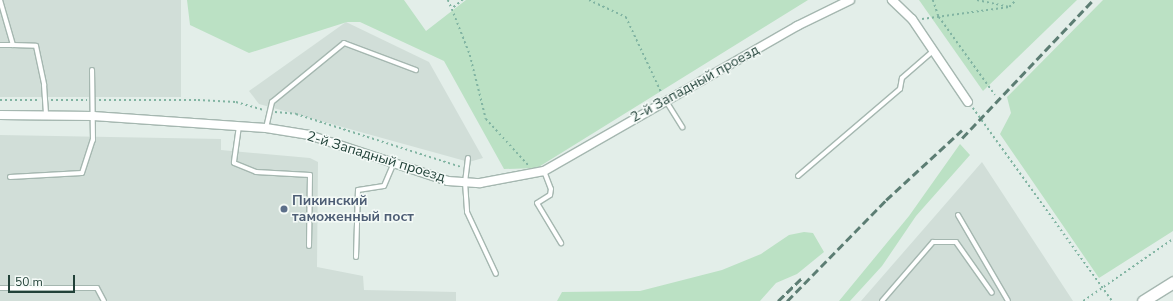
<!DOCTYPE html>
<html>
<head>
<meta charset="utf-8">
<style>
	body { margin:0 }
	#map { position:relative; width:1173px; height:301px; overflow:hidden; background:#e3eee9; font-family:"Nunito Sans",sans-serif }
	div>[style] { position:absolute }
	.built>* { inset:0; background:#d1ded8; transform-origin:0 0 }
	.green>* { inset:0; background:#bbe1c4 }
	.path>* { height:1.5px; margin-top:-0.75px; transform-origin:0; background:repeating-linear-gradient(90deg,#81b4a2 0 2px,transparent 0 5px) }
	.roads { filter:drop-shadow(1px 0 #a5b7b0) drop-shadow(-1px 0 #a5b7b0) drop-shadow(0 1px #a5b7b0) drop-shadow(0 -1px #a5b7b0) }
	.service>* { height:4px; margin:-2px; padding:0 2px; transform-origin:2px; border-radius:2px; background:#fff }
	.minor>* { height:8px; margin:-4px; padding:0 4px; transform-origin:4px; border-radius:4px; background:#fff }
	.secondary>* { height:11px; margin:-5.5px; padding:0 5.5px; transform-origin:5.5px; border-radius:5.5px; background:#fff }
	.rail>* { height:2.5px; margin-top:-1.25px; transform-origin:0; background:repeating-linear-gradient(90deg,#5c7d73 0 8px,transparent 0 12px) }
	.dots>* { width:11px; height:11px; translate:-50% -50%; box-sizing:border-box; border:2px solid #f4faf7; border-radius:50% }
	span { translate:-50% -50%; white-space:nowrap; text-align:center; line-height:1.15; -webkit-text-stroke:3px #f4faf7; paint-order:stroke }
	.street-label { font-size:14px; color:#214138 }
	.service-label { font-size:14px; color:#4e5e75; font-weight:700 }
	.left { translate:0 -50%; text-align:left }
	.scale { position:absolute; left:8px; top:275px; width:67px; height:18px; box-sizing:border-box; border:2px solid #214138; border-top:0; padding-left:5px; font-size:12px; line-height:14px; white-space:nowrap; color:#214138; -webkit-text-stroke:3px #f4faf7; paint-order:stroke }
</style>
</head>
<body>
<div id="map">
	<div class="built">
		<i style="left:0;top:0;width:181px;height:97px"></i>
		<i style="clip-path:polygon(346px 22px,429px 62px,483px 158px,469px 162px,259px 104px,249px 91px)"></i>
		<i style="clip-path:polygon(0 135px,221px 139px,221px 150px,310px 158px,318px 162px,317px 267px,363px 276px,364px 290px,456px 292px,456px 301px,0 301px)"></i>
		<i style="clip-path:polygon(982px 162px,1073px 301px,861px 301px)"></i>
	</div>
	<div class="green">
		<i style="clip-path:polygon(187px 0,404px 0,426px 31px,466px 0,808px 0,537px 168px,504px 169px,444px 61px,360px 22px,347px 22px,249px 53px,190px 25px)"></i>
		<i style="clip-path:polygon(919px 0,1077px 0,983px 91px)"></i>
		<i style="clip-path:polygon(1103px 0,1173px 0,1173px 231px,1099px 278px,1000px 134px,1011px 113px,1007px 97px)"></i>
		<i style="clip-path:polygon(960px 144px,970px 155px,916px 216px,882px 266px,850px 301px,839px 301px,909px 216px)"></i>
		<i style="clip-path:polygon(804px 232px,813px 233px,824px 252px,797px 274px,776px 283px,760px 301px,557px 301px,562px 292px,640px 291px,722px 270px,761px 254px,789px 235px)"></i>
	</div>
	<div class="path">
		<i style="left:448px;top:0;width:10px;rotate:66deg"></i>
		<i style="left:463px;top:0;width:14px;rotate:141deg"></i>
		<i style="left:452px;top:9px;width:49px;rotate:68.6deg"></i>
		<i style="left:470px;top:55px;width:66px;rotate:76deg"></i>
		<i style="left:486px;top:119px;width:64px;rotate:47.5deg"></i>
		<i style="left:589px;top:0;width:41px;rotate:24.7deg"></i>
		<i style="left:626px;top:17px;width:85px;rotate:64.9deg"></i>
		<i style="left:933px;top:0;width:18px;rotate:71deg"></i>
		<i style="left:939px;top:17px;width:96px;rotate:54.3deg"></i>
		<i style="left:977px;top:0;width:33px;rotate:12deg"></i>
		<i style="left:1009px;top:7px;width:10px;rotate:-45deg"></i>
		<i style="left:922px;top:19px;width:88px;rotate:-7.9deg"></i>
		<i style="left:0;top:100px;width:39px"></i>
		<i style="left:51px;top:100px;width:36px"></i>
		<i style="left:99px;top:100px;width:99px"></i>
		<i style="left:198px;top:100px;width:38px;rotate:3deg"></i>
		<i style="left:236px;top:102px;width:29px;rotate:16deg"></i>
		<i style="left:973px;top:108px;width:238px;rotate:54.2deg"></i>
		<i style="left:275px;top:112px;width:21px;rotate:5deg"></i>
		<i style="left:296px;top:114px;width:173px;rotate:17.8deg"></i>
		<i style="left:1083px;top:301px;width:109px;rotate:-34.6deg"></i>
	</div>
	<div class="roads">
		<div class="service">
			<i style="left:0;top:0;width:47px;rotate:73.9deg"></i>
			<i style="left:13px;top:45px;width:23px;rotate:2deg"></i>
			<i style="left:36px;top:46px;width:40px;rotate:78deg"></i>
			<i style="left:44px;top:85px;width:30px;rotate:86deg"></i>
			<i style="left:0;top:45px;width:13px"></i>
			<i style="left:666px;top:101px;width:31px;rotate:58deg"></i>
			<i style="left:239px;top:126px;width:37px;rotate:98deg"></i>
			<i style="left:234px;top:163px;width:24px;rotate:22deg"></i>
			<i style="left:256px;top:172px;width:54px;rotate:3.2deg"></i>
			<i style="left:310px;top:175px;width:71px;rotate:90.8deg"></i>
			<i style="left:266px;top:128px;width:27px;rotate:-77deg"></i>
			<i style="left:272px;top:102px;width:93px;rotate:-39.3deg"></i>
			<i style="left:344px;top:43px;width:77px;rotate:20.6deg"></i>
			<i style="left:468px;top:158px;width:24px;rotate:97deg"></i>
			<i style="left:465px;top:182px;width:30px;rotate:86deg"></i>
			<i style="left:467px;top:212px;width:68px;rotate:64.9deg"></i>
			<i style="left:544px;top:171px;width:19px;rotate:69deg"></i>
			<i style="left:551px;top:189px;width:6px;rotate:99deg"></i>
			<i style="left:550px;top:195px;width:15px;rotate:148deg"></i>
			<i style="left:537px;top:203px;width:47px;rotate:59deg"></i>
			<i style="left:798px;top:176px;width:134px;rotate:-40.5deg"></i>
			<i style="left:900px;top:89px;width:11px;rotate:-80deg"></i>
			<i style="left:902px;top:78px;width:40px;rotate:-41deg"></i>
			<i style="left:10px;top:177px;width:72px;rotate:-3.2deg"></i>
			<i style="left:82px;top:173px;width:35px;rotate:-72deg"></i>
			<i style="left:93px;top:140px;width:70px;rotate:-90.8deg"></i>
			<i style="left:958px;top:215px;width:99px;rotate:59.8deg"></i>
			<i style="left:356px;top:257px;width:67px;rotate:-88.3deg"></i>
			<i style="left:358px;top:190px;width:26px;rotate:-9deg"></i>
			<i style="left:384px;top:186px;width:25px;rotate:-67deg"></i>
			<i style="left:0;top:288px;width:97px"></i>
			<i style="left:97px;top:288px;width:15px;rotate:62deg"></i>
			<i style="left:882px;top:301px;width:78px;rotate:-49.2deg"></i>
			<i style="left:933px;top:242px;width:23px"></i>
			<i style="left:956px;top:242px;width:62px;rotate:54.8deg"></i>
		</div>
		<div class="minor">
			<i style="left:892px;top:0;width:28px;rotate:44deg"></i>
			<i style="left:912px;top:19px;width:100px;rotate:56deg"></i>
			<i style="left:0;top:115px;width:93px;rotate:0.6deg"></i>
			<i style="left:93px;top:116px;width:173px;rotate:4deg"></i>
			<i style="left:266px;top:128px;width:44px;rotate:9.2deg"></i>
			<i style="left:309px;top:135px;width:146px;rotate:18.3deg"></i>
			<i style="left:448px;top:181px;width:32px;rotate:4deg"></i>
			<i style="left:480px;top:183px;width:65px;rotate:-10.6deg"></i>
			<i style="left:544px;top:171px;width:292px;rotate:-29.8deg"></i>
			<i style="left:797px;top:26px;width:59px;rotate:-26.1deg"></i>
		</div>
		<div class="secondary">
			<i style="left:1143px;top:301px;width:36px;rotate:-32deg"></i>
		</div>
	</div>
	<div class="rail">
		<i style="left:962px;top:138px;width:190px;rotate:-46.5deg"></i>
		<i style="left:778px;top:301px;width:32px;rotate:-44deg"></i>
		<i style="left:787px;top:301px;width:141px;rotate:-45.6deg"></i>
		<i style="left:886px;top:200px;width:103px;rotate:-42.6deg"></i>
	</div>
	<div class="dots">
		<i style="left:284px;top:209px;background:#5c6f8a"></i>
	</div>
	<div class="street-label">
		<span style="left:695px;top:84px;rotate:-29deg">2-й Западный проезд</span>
		<span style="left:376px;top:157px;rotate:17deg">2-й Западный проезд</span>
	</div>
	<div class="service-label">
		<span class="left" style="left:292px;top:209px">Пикинский<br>таможенный пост</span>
	</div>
	<div class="scale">50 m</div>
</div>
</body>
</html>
